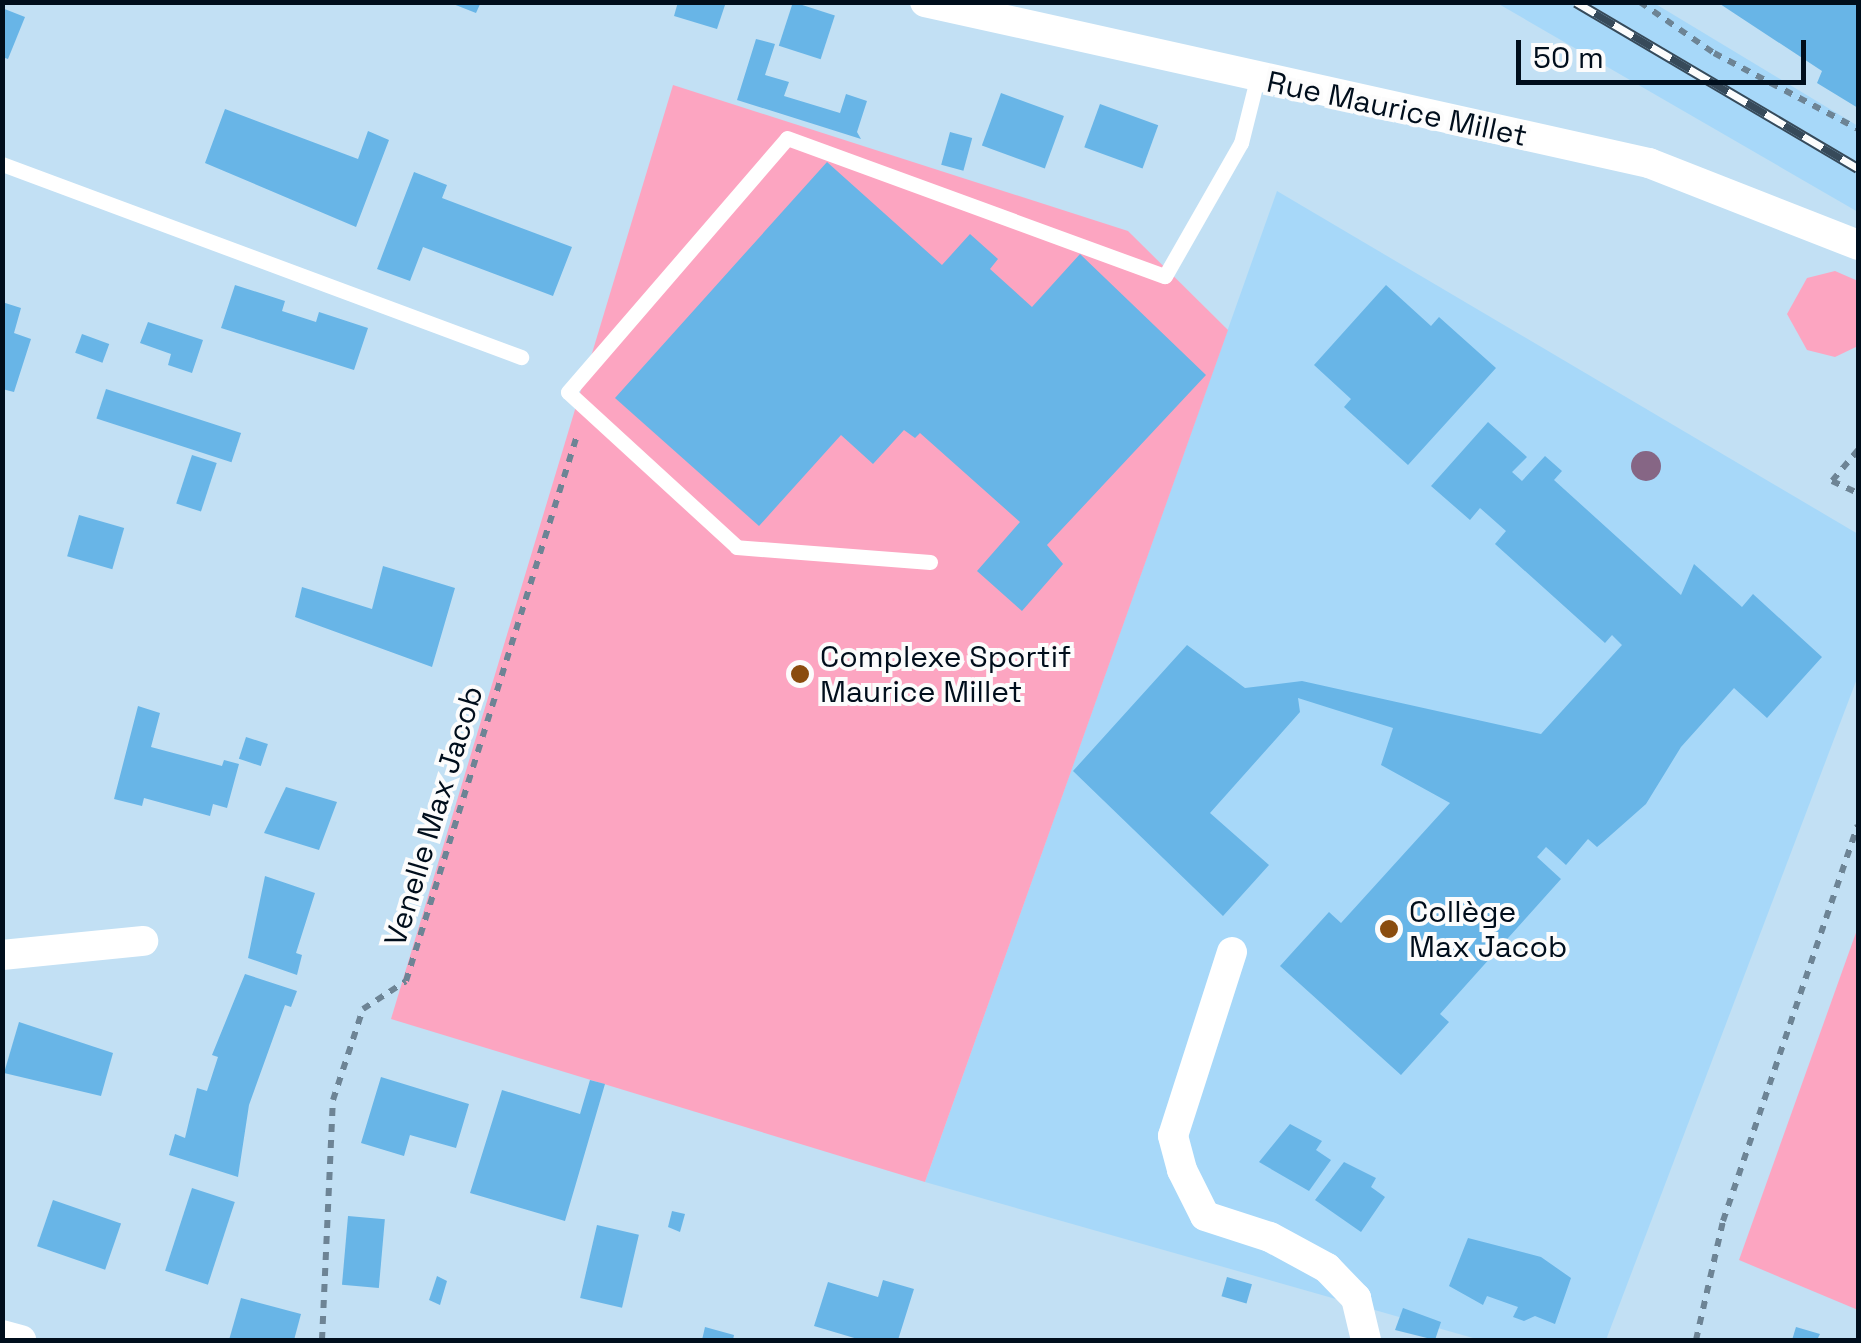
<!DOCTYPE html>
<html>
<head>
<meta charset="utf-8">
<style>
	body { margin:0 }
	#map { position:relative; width:1861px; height:1343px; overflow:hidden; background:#c2e0f4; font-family:"Space Grotesk",sans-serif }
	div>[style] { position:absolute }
	.built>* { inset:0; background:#a7d8f9 }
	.green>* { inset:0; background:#fca5c1 }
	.building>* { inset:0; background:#68b5e7; transform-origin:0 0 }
	.path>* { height:6px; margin-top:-3px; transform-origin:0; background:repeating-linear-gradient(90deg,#6d8495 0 8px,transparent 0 16px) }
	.lane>* { height:15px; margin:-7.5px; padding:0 7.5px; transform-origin:7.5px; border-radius:7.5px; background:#fff }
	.street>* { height:30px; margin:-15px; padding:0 15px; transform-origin:15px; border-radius:15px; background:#fff }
	.rail>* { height:11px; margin-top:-5.5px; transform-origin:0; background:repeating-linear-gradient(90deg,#fcfcfc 0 22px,#374a5a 0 44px); box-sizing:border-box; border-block:2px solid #374a5a }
	.trees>* { width:30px; height:30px; margin:-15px; border-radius:50%; background:#866685 }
	.dots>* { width:28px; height:28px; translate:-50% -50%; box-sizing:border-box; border:5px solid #fcfcfc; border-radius:50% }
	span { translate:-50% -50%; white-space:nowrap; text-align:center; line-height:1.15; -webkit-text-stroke:8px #fcfcfc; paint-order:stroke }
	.street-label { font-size:30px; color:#000e1c }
	.poi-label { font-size:30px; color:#000e1c }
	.left { translate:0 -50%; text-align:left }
	.frame { position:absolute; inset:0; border:5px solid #000e1c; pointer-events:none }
	.scale { position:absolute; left:1516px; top:40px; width:290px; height:45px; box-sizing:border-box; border:5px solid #000e1c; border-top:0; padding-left:12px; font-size:30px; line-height:35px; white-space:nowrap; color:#000e1c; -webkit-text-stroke:8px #fcfcfc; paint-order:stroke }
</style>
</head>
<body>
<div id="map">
	<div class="built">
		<i style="clip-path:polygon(1497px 3px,1654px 3px,1858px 126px,1858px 212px)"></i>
		<i style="clip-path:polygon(1277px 191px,1858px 534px,1858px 676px,1606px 1340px,1480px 1340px,925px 1182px)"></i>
	</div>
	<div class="green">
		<i style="clip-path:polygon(673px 85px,1128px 231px,1228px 330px,925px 1182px,391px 1019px)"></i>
		<i style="clip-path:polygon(1835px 271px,1858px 281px,1858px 346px,1835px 357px,1807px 350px,1787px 314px,1807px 278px)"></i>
		<i style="clip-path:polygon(1858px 927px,1858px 1310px,1739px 1260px)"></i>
	</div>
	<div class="building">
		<i style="clip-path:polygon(448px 2px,481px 2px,476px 13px)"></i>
		<i style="clip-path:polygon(678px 2px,726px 2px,717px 29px,674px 16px)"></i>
		<i style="left:793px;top:2px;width:44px;height:46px;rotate:18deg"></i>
		<i style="clip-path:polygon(1717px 2px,1858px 2px,1858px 108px,1817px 83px,1822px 71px)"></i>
		<i style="clip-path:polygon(2px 8px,25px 17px,8px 59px,2px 57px)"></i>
		<i style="clip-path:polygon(756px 39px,775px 44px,765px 75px,789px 82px,784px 96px,840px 113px,846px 94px,867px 101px,857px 132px,861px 139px,737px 100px)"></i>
		<i style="left:1001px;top:93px;width:67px;height:56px;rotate:20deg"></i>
		<i style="left:1100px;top:104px;width:62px;height:46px;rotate:20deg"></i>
		<i style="clip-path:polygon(225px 109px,358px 159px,368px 131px,389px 140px,356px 227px,205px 163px)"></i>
		<i style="left:950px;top:132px;width:23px;height:34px;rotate:15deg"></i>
		<i style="clip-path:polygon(827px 162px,942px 265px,970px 234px,998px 259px,990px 269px,1032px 307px,1080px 254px,1206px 375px,1047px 545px,1063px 564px,1022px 611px,977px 571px,1020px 522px,920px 433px,915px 438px,904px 430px,873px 464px,841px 435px,759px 526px,615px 398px)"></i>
		<i style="clip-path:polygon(414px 172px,447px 185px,442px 198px,572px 247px,553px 296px,423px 247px,410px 281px,377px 269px)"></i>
		<i style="clip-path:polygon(235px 285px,285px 301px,282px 311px,316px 322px,319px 312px,368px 328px,354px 370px,221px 328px)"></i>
		<i style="clip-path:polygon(1386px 285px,1431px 326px,1439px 317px,1496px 368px,1408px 465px,1344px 407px,1351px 399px,1314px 365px)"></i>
		<i style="clip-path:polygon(2px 302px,21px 308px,14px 333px,31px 339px,14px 392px,2px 389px)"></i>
		<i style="clip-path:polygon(148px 322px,203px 340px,192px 373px,168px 365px,171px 354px,140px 343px)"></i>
		<i style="left:82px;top:334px;width:29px;height:20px;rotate:20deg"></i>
		<i style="left:106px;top:389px;width:142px;height:31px;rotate:18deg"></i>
		<i style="clip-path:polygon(1488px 422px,1527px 457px,1512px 472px,1522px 481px,1545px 456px,1562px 471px,1554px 480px,1681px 595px,1694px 564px,1742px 607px,1753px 594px,1822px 657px,1767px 718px,1734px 688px,1681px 747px,1646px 804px,1603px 842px,1597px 847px,1588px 839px,1566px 865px,1546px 847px,1537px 857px,1561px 879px,1440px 1014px,1449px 1022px,1401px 1075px,1280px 966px,1329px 912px,1341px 923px,1450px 803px,1381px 765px,1393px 728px,1298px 698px,1300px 712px,1210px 813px,1269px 865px,1223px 916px,1073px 771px,1187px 645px,1245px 688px,1302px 681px,1541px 734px,1622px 645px,1612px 635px,1605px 643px,1495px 544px,1506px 531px,1480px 508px,1470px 520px,1431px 486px)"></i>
		<i style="left:192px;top:455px;width:26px;height:51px;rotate:18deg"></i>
		<i style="left:79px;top:515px;width:47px;height:43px;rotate:16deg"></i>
		<i style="clip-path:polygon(383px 566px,455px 588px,432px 667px,295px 617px,302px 587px,372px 609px)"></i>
		<i style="clip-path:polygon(138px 706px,160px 713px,151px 747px,222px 766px,224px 760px,239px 764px,227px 808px,213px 804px,210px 816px,144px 798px,142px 806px,114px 799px)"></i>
		<i style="left:246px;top:737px;width:23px;height:23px;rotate:18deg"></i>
		<i style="clip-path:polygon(286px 787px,337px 802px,319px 850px,264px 833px)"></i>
		<i style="clip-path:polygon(265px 876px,315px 893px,296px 953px,302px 955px,297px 975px,248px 958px)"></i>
		<i style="clip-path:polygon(245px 974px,297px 991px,291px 1007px,285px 1005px,249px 1105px,238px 1177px,169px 1155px,175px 1134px,185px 1138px,197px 1088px,207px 1091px,218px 1057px,212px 1055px)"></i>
		<i style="clip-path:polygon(19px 1022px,113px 1053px,101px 1096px,4px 1073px)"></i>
		<i style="clip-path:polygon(381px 1077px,469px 1104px,456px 1148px,410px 1135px,404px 1156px,361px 1143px)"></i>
		<i style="clip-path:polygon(590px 1080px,605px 1084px,565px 1221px,470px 1193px,502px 1090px,580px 1114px)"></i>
		<i style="clip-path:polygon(1290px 1124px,1322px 1141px,1316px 1150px,1331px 1160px,1309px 1191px,1259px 1162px)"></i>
		<i style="clip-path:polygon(1344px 1162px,1376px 1178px,1371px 1187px,1385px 1197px,1361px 1232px,1315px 1200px)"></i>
		<i style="left:192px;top:1188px;width:45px;height:87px;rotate:18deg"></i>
		<i style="left:53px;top:1200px;width:72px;height:49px;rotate:19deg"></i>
		<i style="clip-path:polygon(672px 1211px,685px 1214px,680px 1232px,668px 1227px)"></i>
		<i style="left:348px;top:1216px;width:37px;height:69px;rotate:5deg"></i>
		<i style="left:597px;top:1225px;width:43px;height:75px;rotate:13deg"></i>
		<i style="clip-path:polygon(1468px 1238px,1541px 1257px,1571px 1278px,1555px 1324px,1535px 1316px,1524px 1321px,1513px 1317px,1518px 1307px,1487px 1296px,1483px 1305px,1449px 1286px)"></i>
		<i style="clip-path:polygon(437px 1276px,447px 1281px,440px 1305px,429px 1300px)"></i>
		<i style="left:1227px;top:1277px;width:26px;height:20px;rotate:16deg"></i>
		<i style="clip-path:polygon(883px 1280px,914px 1289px,898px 1340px,861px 1340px,814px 1326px,828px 1282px,878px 1297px)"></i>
		<i style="clip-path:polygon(241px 1298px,301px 1314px,294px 1340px,229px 1340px)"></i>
		<i style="clip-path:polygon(1403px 1308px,1441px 1322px,1435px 1340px,1395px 1330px)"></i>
		<i style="clip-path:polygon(705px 1327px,734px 1335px,733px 1340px,702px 1340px)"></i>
		<i style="clip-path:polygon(1796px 1327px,1820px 1334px,1817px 1340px,1792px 1340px)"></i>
	</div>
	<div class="path">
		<i style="left:1640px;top:2px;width:90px;rotate:34.6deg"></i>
		<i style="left:1714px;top:53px;width:163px;rotate:27.8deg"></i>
		<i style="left:1858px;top:450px;width:40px;rotate:130deg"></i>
		<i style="left:1832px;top:481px;width:29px;rotate:25deg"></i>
		<i style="left:322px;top:1340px;width:240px;rotate:-87.4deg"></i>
		<i style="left:333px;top:1100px;width:96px;rotate:-71.8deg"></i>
		<i style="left:363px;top:1009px;width:51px;rotate:-33.1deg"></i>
		<i style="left:406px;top:981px;width:575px;rotate:-72.6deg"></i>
		<i style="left:1696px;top:1340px;width:122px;rotate:-77.2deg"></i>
		<i style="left:1723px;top:1221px;width:418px;rotate:-71.2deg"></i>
	</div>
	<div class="lane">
		<i style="left:2px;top:164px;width:554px;rotate:20.4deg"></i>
		<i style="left:930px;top:562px;width:194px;rotate:-175.6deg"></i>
		<i style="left:737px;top:547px;width:229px;rotate:-137.5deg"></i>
		<i style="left:568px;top:392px;width:335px;rotate:-49.2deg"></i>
		<i style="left:787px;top:138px;width:402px;rotate:20.1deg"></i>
		<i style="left:1165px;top:276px;width:153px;rotate:-60.3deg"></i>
		<i style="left:1241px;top:143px;width:66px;rotate:-76deg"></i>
	</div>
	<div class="street">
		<i style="left:925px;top:2px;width:742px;rotate:12.54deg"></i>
		<i style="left:1649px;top:163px;width:225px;rotate:21.4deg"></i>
		<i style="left:1232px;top:952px;width:193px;rotate:107.8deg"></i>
		<i style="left:1173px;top:1136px;width:35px;rotate:75deg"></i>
		<i style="left:1182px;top:1170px;width:51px;rotate:63.4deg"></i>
		<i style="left:1205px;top:1216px;width:68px;rotate:17.9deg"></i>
		<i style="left:1270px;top:1237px;width:65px;rotate:28.5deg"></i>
		<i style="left:1327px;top:1268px;width:42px;rotate:46deg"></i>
		<i style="left:1356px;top:1298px;width:43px;rotate:76.6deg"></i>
		<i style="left:2px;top:955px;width:142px;rotate:-5.7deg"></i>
		<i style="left:2px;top:1335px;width:20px;rotate:15deg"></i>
	</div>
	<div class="rail">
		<i style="left:1576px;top:2px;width:327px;rotate:30.5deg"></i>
	</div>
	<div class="trees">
		<i style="left:1646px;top:466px"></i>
	</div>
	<div class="dots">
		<i style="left:800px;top:674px;background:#8a4c0e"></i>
		<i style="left:1389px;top:929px;background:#8a4c0e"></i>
	</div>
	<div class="street-label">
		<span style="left:1397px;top:109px;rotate:12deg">Rue Maurice Millet</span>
		<span style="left:434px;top:816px;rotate:-73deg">Venelle Max Jacob</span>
	</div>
	<div class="poi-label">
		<span class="left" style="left:820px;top:674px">Complexe Sportif<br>Maurice Millet</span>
		<span class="left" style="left:1409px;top:929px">Collège<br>Max Jacob</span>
	</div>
	<div class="frame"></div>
	<div class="scale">50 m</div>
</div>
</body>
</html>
